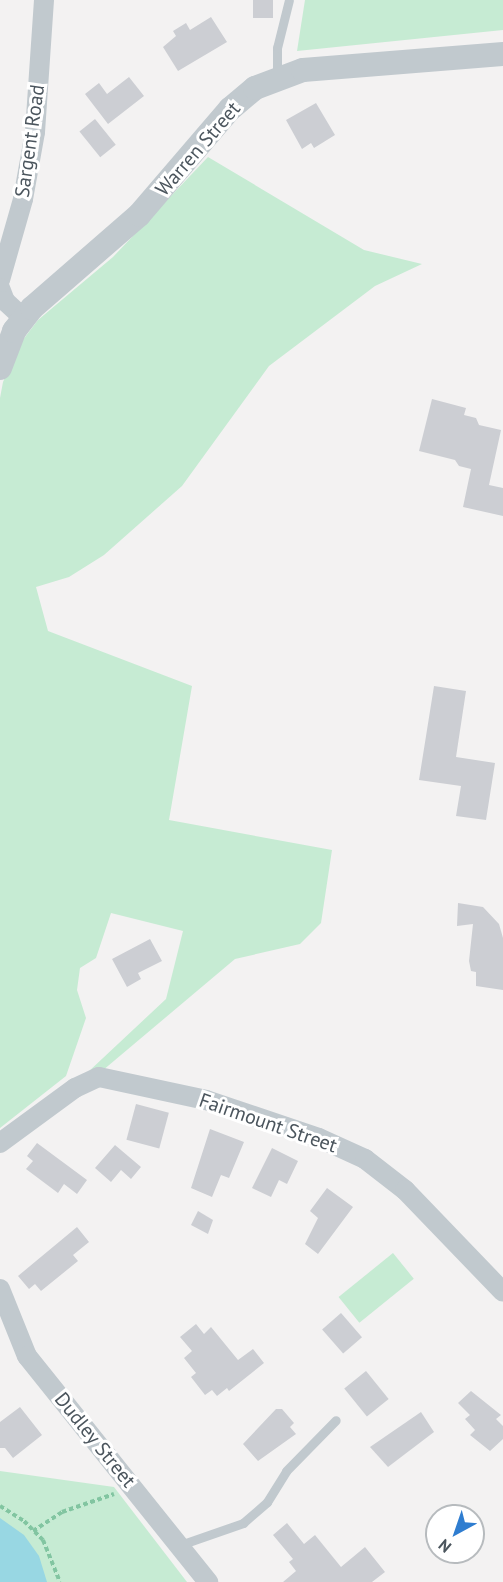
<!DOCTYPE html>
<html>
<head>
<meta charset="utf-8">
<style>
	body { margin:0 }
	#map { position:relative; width:503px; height:1582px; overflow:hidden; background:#f3f2f2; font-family:"PT Sans",sans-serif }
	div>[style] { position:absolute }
	.green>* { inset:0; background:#c6ebd3; transform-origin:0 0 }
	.water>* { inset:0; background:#98d7e3 }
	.building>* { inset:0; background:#ccced3; transform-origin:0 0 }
	.path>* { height:4px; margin-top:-2px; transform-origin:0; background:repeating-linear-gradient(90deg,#82c5a1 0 4.5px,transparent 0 7.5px) }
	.service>* { height:9px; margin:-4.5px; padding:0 4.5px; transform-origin:4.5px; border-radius:4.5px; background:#c1c9ce }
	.minor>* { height:20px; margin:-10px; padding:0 10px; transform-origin:10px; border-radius:10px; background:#c1c9ce }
	.tertiary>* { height:24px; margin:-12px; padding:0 12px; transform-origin:12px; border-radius:12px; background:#c1c9ce }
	span { translate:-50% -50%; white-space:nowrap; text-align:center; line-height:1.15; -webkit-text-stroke:6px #fff; paint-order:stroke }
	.street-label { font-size:20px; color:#4b555d }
	.north { position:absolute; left:425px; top:1504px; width:60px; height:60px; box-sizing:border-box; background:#fff; border:2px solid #b7bbbe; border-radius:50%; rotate:220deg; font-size:16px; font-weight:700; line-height:24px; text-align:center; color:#4b555d }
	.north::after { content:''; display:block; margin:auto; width:21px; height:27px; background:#2f7dd0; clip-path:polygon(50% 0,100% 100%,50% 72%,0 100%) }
</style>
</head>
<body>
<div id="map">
	<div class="green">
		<i style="clip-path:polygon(305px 0,503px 0,503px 30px,297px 51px)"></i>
		<i style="clip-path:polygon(208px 157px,364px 250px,422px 264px,375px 286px,269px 366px,182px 486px,104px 555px,69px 577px,36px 587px,48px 631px,192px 686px,169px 820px,332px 850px,321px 923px,300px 944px,235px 959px,102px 1071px,87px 1073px,166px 999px,183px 931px,111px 913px,96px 958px,80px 968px,77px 990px,86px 1018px,66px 1076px,0 1128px,0 398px,3px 382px,22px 341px,38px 320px,113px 257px)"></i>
		<i style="left:393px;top:1253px;width:33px;height:70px;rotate:51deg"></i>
		<i style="clip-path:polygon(0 1471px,114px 1487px,187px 1582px,0 1582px)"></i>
	</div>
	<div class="water">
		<i style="clip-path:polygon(0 1518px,24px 1535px,39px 1556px,47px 1582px,0 1582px)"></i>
	</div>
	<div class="building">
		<i style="left:253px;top:0;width:20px;height:18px"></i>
		<i style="clip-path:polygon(211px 17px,227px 42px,178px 71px,163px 47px,176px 36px,173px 31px,186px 23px,190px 30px)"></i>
		<i style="clip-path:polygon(129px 77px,144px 96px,108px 124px,85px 94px,99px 83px,107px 94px)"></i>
		<i style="clip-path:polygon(316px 103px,335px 135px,314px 148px,311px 143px,302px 149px,286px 120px)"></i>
		<i style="left:95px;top:119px;width:33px;height:20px;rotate:51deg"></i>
		<i style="clip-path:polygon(432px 399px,466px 408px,464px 415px,476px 418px,479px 425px,501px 430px,489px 485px,503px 488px,503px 516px,463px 507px,471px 469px,459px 466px,455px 460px,419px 451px)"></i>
		<i style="clip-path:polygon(434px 686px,466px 691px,456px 757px,495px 763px,486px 820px,456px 816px,461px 786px,419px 780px)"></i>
		<i style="clip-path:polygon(458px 903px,483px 907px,499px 924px,503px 938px,503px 990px,476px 986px,476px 972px,471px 971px,469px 961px,473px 924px,457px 926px)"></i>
		<i style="clip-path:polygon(150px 939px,162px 961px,138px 973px,141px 979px,127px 987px,112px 959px)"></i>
		<i style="left:136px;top:1104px;width:34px;height:37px;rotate:15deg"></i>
		<i style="clip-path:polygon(210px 1129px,244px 1142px,229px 1178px,221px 1175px,212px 1197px,191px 1188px)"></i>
		<i style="clip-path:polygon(37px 1143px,87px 1180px,77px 1194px,64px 1184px,58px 1193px,26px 1169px,33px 1161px,27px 1156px)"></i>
		<i style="clip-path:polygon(115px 1145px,141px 1167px,131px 1179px,121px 1170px,111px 1182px,95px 1168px)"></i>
		<i style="clip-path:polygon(272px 1148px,298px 1161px,287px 1184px,279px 1180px,271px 1197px,252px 1188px)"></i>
		<i style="clip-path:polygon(327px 1188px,353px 1207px,318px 1254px,305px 1244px,318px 1218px,310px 1211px)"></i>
		<i style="clip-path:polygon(198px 1211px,213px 1220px,208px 1234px,191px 1225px)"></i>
		<i style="clip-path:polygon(77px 1227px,89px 1242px,73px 1255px,78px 1261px,41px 1291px,35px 1284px,29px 1289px,18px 1276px)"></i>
		<i style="left:341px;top:1313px;width:32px;height:25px;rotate:49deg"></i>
		<i style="clip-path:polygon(196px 1324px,204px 1334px,211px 1327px,238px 1360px,253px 1349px,264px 1363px,229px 1391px,227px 1388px,217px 1396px,212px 1390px,205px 1395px,191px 1377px,196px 1373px,184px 1358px,192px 1351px,180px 1337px)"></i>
		<i style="left:366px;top:1371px;width:36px;height:28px;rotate:51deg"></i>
		<i style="clip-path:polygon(471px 1391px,501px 1415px,496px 1419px,503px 1426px,503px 1439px,490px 1451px,470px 1435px,475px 1430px,465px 1419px,470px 1415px,458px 1403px)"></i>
		<i style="clip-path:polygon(20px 1407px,42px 1435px,13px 1458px,5px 1448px,0 1448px,0 1422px)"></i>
		<i style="clip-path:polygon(276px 1409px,282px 1409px,294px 1423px,290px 1427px,296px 1434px,258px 1461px,243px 1444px)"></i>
		<i style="clip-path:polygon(421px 1412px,434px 1432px,388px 1467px,370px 1447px)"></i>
		<i style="clip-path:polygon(287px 1523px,304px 1544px,315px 1535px,341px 1567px,365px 1547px,385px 1572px,372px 1582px,283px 1582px,296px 1571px,289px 1562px,293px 1559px,273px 1535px)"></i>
	</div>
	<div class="path">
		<i style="left:0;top:1506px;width:28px;rotate:32deg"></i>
		<i style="left:24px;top:1521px;width:27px;rotate:45deg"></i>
		<i style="left:43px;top:1540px;width:45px;rotate:68deg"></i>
		<i style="left:33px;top:1531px;width:35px;rotate:-33deg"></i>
		<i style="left:62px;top:1512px;width:55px;rotate:-19.1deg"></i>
	</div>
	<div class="service">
		<i style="left:277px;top:77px;width:29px;rotate:-90deg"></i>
		<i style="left:277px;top:48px;width:49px;rotate:-76deg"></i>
		<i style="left:180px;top:1545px;width:67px;rotate:-19.2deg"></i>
		<i style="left:243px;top:1523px;width:32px;rotate:-41deg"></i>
		<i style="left:267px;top:1502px;width:36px;rotate:-58deg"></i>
		<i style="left:286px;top:1471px;width:71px;rotate:-45.6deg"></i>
	</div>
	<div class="minor">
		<i style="left:0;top:280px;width:84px;rotate:-74.1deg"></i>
		<i style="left:23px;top:199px;width:68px;rotate:-79.8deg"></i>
		<i style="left:35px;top:132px;width:132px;rotate:-86.1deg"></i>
		<i style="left:0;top:288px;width:14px;rotate:69deg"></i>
		<i style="left:5px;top:301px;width:25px;rotate:43deg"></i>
		<i style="left:0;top:1143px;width:93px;rotate:-36.3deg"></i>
		<i style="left:75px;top:1088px;width:26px;rotate:-25deg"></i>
		<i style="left:99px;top:1077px;width:109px;rotate:12.1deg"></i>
		<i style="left:206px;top:1100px;width:119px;rotate:18.6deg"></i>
		<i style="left:319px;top:1138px;width:51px;rotate:24.5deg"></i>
		<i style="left:365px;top:1159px;width:51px;rotate:37.8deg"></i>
		<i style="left:405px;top:1190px;width:141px;rotate:46.1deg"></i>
		<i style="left:0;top:1289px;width:72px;rotate:68.1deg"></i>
		<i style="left:27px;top:1356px;width:290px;rotate:51.3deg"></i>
	</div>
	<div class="tertiary">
		<i style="left:0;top:368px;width:40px;rotate:-69deg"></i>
		<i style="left:14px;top:331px;width:29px;rotate:-52deg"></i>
		<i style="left:32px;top:308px;width:142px;rotate:-41deg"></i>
		<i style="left:139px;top:215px;width:140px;rotate:-49.4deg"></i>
		<i style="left:230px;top:109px;width:33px;rotate:-40deg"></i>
		<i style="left:255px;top:88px;width:51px;rotate:-20.6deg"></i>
		<i style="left:303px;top:70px;width:201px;rotate:-4.6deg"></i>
	</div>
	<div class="street-label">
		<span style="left:30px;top:141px;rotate:-82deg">Sargent Road</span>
		<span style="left:198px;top:149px;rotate:-49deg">Warren Street</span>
		<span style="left:268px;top:1123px;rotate:19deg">Fairmount Street</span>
		<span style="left:95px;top:1440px;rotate:51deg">Dudley Street</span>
	</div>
	<div class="north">N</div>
</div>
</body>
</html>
